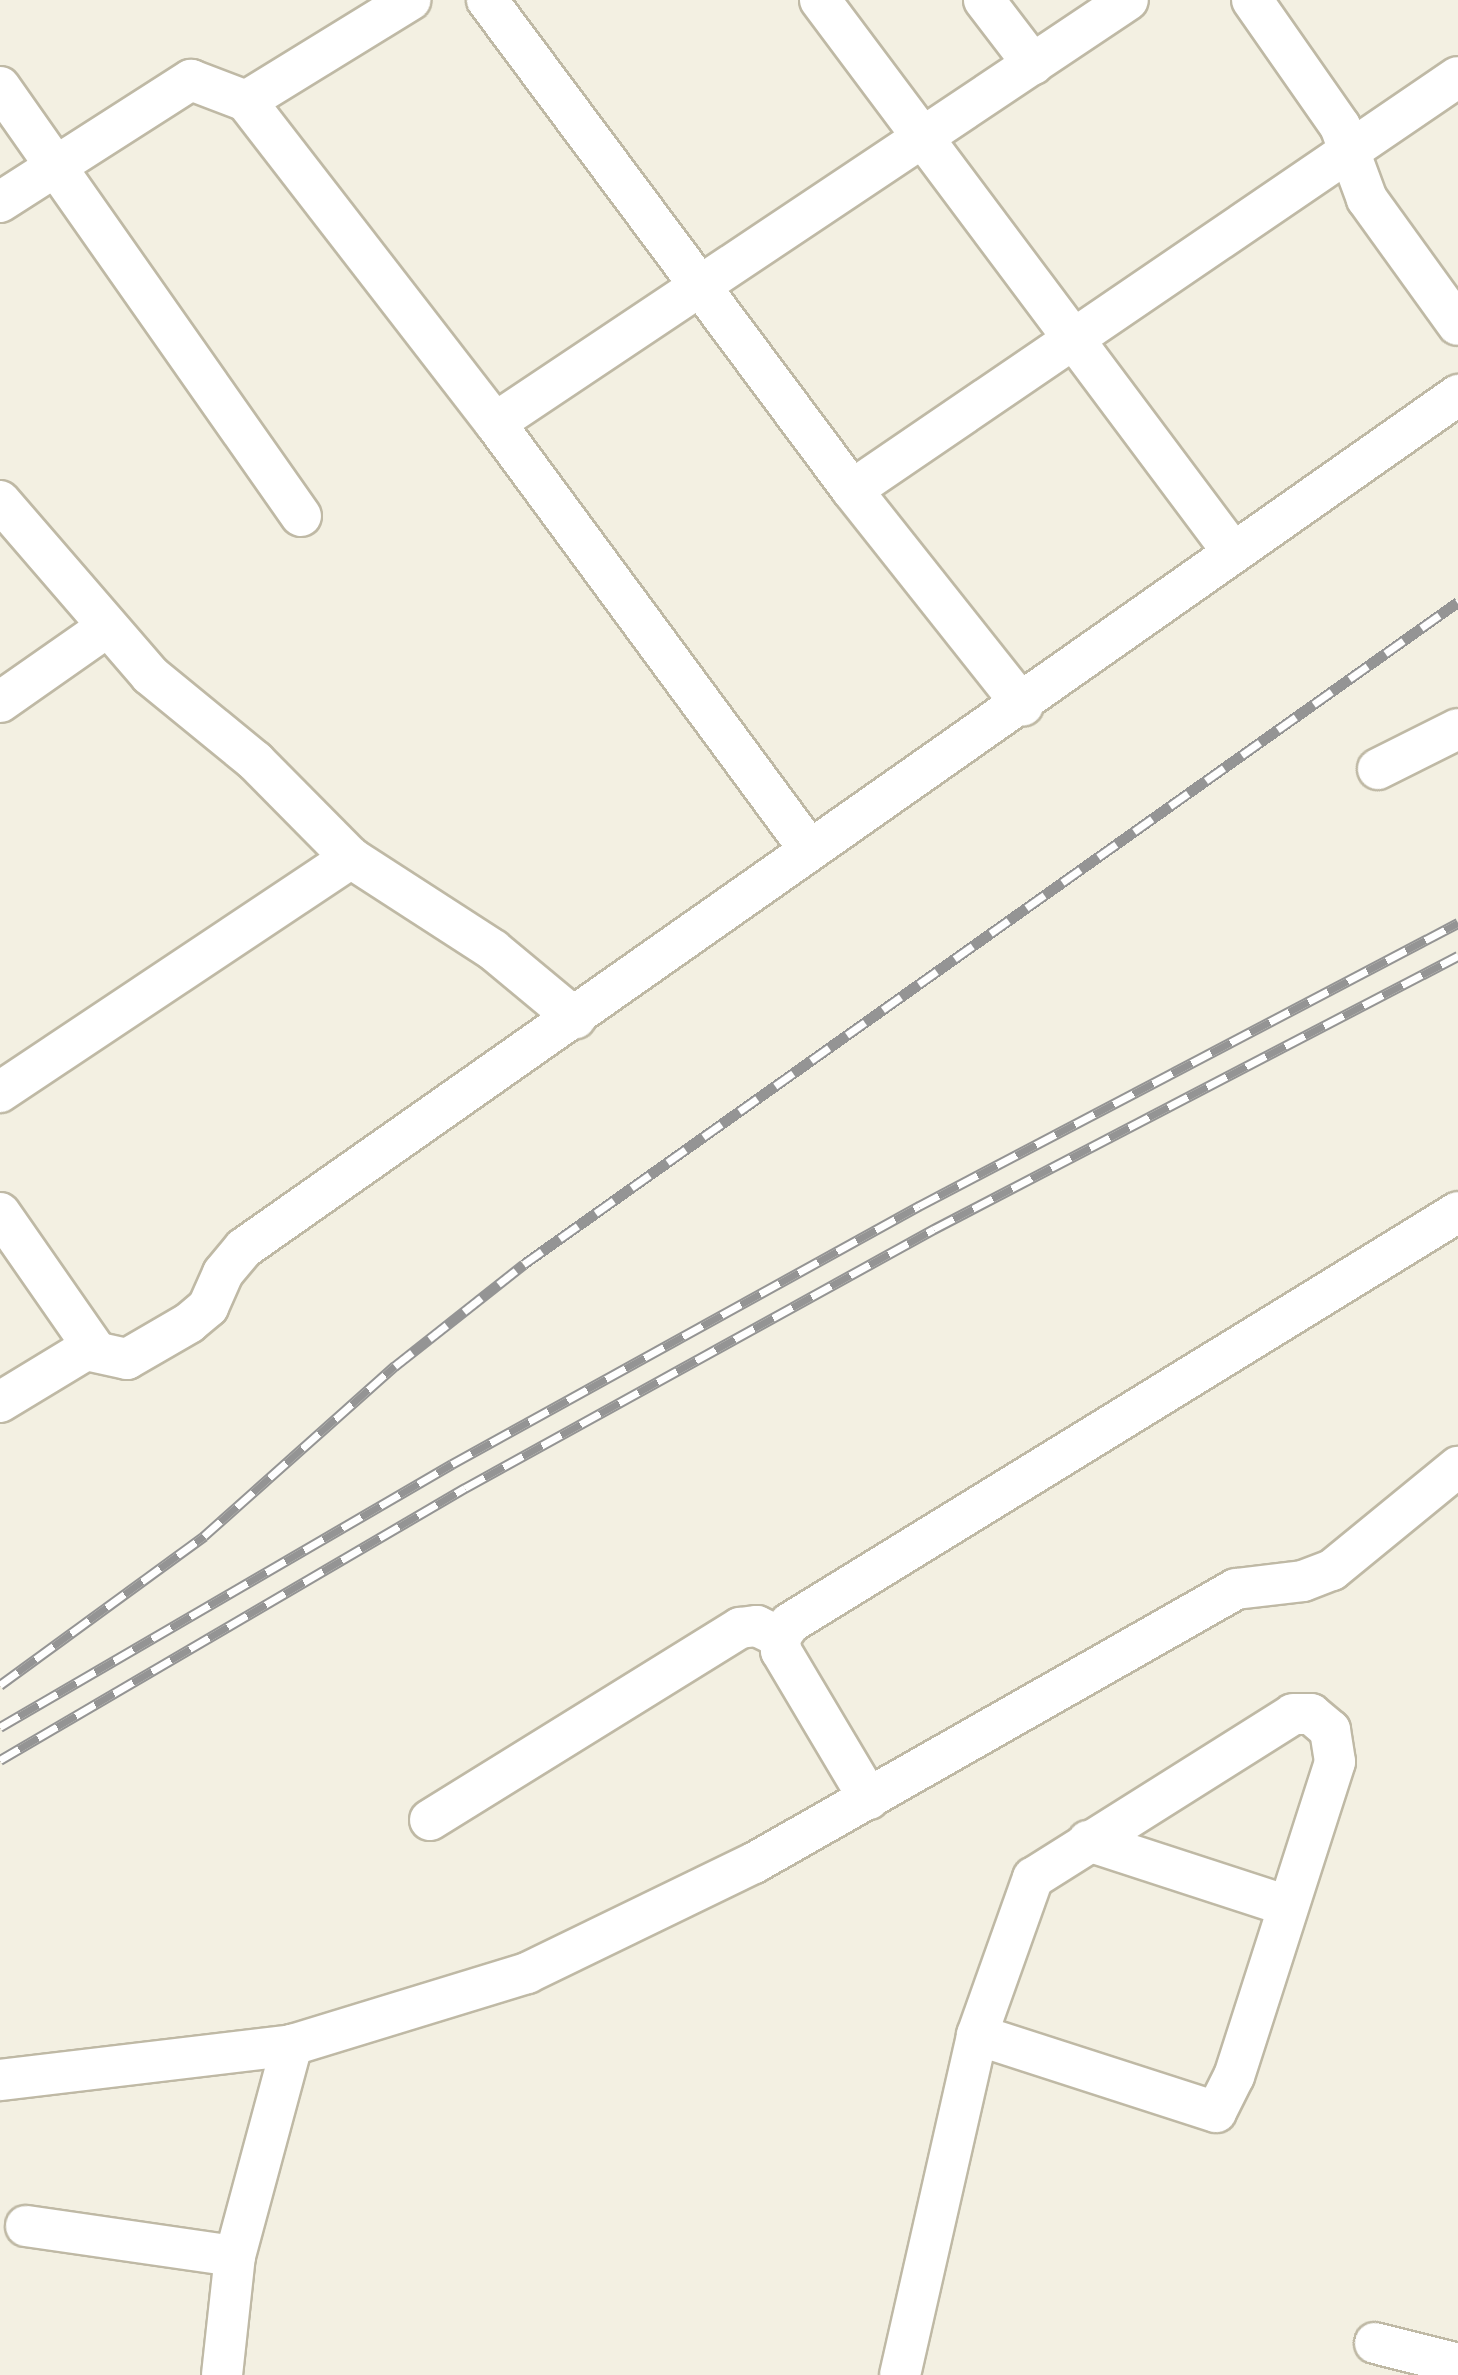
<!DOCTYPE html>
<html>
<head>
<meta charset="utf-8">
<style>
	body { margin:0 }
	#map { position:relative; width:1458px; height:2375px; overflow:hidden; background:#f3f0e2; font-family:Arial,sans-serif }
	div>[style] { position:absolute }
	.roads { filter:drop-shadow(2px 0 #bfb9a5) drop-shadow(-2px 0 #bfb9a5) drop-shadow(0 2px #bfb9a5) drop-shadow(0 -2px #bfb9a5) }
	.minor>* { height:40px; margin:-20px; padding:0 20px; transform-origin:20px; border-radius:20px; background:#fff }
	.rail>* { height:11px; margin-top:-5.5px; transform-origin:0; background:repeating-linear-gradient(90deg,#fff 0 22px,#949494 0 44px); box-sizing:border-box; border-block:2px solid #949494 }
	span { translate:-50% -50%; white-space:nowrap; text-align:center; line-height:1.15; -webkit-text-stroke:8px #fff; paint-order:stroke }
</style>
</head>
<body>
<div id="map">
	<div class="roads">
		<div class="minor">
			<i style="left:487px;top:0;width:611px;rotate:53.32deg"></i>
			<i style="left:852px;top:490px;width:275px;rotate:51.6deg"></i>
			<i style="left:820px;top:0;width:688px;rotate:53.21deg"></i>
			<i style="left:984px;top:0;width:81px;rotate:52.6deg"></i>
			<i style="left:1252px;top:0;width:154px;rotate:55.1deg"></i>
			<i style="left:1340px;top:126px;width:78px;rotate:69.7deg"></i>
			<i style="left:1367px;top:199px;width:155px;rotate:54.2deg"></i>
			<i style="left:0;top:87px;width:524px;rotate:54.95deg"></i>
			<i style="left:246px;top:101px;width:193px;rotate:-31.6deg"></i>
			<i style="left:0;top:202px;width:227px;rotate:-32.6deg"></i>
			<i style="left:191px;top:80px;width:59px;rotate:20.9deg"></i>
			<i style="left:246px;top:101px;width:407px;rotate:52.3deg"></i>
			<i style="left:495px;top:423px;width:529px;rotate:53.61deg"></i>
			<i style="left:495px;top:423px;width:761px;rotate:-33.75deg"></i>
			<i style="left:852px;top:490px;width:733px;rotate:-34.28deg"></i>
			<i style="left:0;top:501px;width:230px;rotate:49.2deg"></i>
			<i style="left:150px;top:675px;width:136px;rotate:39.3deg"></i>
			<i style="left:255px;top:761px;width:136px;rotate:45.3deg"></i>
			<i style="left:351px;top:858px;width:169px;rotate:32.9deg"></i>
			<i style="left:493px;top:950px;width:107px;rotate:39.7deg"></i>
			<i style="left:0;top:702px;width:131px;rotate:-35deg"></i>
			<i style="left:1378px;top:769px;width:89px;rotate:-26.6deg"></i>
			<i style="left:0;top:1092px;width:422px;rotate:-33.7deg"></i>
			<i style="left:0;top:1213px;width:165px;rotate:55.2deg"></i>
			<i style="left:0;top:1402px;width:100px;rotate:-31.2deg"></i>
			<i style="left:86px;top:1350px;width:42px;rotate:12.4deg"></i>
			<i style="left:127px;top:1359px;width:72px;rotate:-30.1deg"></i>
			<i style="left:189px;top:1323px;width:25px;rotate:-40deg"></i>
			<i style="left:208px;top:1307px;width:37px;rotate:-66deg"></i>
			<i style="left:223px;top:1273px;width:33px;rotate:-50deg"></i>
			<i style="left:244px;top:1248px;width:1484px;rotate:-35.09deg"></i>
			<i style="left:869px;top:1799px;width:172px;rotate:-120.7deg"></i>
			<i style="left:781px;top:1651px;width:14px;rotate:-94deg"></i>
			<i style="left:780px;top:1637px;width:17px;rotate:-54deg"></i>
			<i style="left:790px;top:1623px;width:784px;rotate:-31.6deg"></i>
			<i style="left:430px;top:1820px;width:365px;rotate:-31.8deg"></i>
			<i style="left:740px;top:1628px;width:17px;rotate:-7deg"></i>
			<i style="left:757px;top:1626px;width:25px;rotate:26deg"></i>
			<i style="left:1088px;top:1841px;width:207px;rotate:18deg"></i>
			<i style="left:0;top:2080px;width:294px;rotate:-6.8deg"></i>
			<i style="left:292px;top:2045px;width:246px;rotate:-17deg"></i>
			<i style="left:527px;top:1973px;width:252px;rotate:-25.9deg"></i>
			<i style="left:754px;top:1863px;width:554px;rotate:-29.62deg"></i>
			<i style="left:1236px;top:1589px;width:67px;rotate:-6.8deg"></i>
			<i style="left:1303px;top:1581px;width:31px;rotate:-21deg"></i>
			<i style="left:1332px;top:1570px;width:163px;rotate:-39.3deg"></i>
			<i style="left:26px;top:2226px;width:211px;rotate:8.2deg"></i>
			<i style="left:1375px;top:2343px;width:86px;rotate:14.2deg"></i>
			<i style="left:222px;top:2375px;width:120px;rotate:-83.8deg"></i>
			<i style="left:235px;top:2256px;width:219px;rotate:-74.9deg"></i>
			<i style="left:900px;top:2375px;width:349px;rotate:-77.2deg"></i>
			<i style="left:977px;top:2035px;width:167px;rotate:-70.4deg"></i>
			<i style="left:1033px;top:1878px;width:307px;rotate:-32.2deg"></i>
			<i style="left:1293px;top:1714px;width:18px"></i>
			<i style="left:1311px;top:1714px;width:25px;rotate:40deg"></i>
			<i style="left:1330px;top:1730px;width:32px;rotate:81deg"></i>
			<i style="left:1335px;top:1762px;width:330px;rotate:107.8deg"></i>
			<i style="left:1234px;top:2076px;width:40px;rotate:116.6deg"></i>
			<i style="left:1216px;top:2112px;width:251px;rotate:-162.1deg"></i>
		</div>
	</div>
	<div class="rail">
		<i style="left:0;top:1685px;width:253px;rotate:-36.1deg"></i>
		<i style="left:204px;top:1536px;width:256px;rotate:-41.7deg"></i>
		<i style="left:395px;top:1366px;width:164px;rotate:-38.3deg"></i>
		<i style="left:524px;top:1264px;width:1145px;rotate:-35.33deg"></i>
		<i style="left:0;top:1727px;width:523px;rotate:-30.19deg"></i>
		<i style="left:452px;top:1464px;width:534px;rotate:-28.92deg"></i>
		<i style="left:919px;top:1206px;width:609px;rotate:-27.7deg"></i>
		<i style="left:0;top:1760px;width:539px;rotate:-30.33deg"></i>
		<i style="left:465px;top:1488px;width:536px;rotate:-28.91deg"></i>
		<i style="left:934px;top:1229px;width:591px;rotate:-27.52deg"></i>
	</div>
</div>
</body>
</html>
